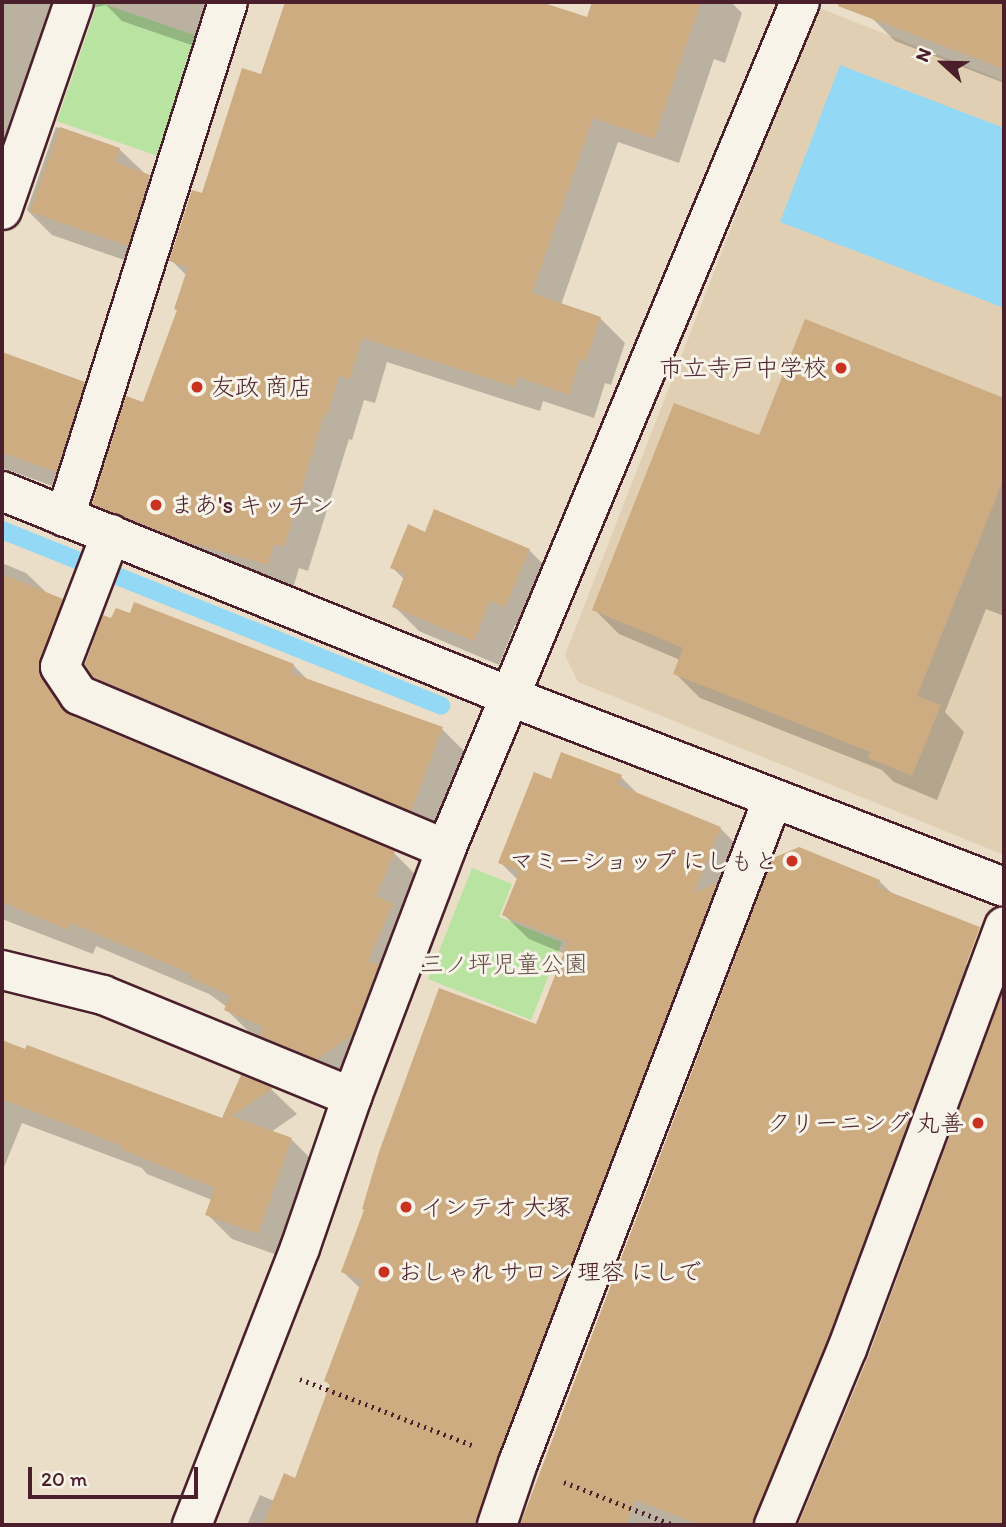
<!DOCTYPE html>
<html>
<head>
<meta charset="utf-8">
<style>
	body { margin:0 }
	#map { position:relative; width:1006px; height:1527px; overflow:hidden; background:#eadec9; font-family:Itim,"Klee One",sans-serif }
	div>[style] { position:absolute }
	.built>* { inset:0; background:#e1cfb3 }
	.green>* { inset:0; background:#b8e3a0; transform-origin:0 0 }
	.water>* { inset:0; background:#93d9f5 }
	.shadow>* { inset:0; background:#0003 }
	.stream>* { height:18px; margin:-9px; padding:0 9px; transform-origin:9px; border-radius:9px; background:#93d9f5 }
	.building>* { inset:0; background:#cdac81 }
	.path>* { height:4.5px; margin-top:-2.25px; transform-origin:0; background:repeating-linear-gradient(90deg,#4a1f2b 0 2px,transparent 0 7px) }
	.roads { filter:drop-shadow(2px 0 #4a1f2b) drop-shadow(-2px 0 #4a1f2b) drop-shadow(0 2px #4a1f2b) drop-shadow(0 -2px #4a1f2b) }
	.minor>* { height:38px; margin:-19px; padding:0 19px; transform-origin:19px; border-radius:19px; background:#f7f3e8 }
	.dots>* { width:19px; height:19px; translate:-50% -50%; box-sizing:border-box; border:4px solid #f7f3e8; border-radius:50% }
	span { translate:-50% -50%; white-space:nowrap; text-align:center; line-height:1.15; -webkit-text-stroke:6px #f7f3e8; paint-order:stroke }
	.poi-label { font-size:24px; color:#4a1f2b }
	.right { translate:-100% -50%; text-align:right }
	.left { translate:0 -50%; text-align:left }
	.park-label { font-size:24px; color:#665048 }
	.frame { position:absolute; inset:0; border:4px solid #4a1f2b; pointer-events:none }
	.north { position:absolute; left:908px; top:28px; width:70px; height:70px; -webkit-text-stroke:5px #f7f3e8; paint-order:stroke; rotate:292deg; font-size:19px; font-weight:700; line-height:28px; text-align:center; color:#4a1f2b }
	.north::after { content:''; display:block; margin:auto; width:24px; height:32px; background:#4a1f2b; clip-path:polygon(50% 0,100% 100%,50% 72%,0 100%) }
	.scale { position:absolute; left:28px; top:1467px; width:170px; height:32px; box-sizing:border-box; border:4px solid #4a1f2b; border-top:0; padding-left:9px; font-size:21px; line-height:24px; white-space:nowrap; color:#4a1f2b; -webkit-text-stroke:5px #f7f3e8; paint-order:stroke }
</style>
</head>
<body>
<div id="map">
	<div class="built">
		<i style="clip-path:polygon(817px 7px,1004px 81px,1004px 855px,578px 682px,565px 655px)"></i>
	</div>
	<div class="green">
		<i style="left:98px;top:2px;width:110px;height:126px;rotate:19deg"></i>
		<i style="clip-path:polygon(472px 868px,512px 884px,499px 917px,562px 942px,531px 1020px,428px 979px)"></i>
	</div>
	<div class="water">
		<i style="clip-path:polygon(840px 65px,1004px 128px,1004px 308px,780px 222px)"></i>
	</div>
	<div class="shadow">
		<i style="clip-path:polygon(2px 2px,217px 2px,200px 48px,122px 21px,106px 5px,87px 9px,2px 217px)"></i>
		<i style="clip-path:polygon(278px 2px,460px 2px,474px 6px,475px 2px,536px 2px,588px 20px,594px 2px,731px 2px,742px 13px,725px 63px,714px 59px,679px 163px,618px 142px,561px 305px,600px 318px,625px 343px,611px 385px,605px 383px,594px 418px,543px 401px,540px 411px,387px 362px,375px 403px,364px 400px,352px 440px,349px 439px,308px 571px,299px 568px,293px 588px,119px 528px,94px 503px,144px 405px,178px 311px,187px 276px,171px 260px,262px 76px,286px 4px)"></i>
		<i style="clip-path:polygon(875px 2px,996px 2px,1004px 5px,1004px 83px,895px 41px,870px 16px)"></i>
		<i style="clip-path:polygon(56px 127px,119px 149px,174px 201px,153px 270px,52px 235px,27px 210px)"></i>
		<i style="clip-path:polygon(806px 321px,1004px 400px,1004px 616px,986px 609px,945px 712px,964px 732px,937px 800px,894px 782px,882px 770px,700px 698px,675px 673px,680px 660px,619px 634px,594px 609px,760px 437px)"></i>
		<i style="clip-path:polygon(2px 354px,84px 383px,109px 408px,81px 496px,2px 468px)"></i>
		<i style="clip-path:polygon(426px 534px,529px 550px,554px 575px,530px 631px,515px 625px,499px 665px,419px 631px,394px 606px,405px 580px,392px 567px)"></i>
		<i style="clip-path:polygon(2px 563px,26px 573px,48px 594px,62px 600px,87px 625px,62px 695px,77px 720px,394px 853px,418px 877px,342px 1083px,286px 1060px,268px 1042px,251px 1034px,226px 1009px,227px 1007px,209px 994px,96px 946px,93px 954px,2px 919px)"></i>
		<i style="clip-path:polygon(293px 665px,309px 681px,442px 729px,466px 753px,436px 834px,120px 702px,95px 676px)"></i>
		<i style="clip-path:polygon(621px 777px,640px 796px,720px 828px,745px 853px,507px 1525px,247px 1525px,260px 1495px,274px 1501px,296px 1480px,331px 1386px,326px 1381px,360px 1288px,343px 1272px,537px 1026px,565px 954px,529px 939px,504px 915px,518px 880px,500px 862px,552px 781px)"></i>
		<i style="clip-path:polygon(775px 860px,879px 881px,991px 988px,785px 1525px,522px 1525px)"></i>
		<i style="clip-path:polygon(1004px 993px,1004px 1525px,799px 1525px,869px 1357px)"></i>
		<i style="clip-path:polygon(2px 1042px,223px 1120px,242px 1078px,272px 1090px,297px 1114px,271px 1132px,291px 1139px,316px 1164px,283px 1257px,232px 1239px,207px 1214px,212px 1200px,147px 1174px,142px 1168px,22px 1123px,2px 1172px)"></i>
	</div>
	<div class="stream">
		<i style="left:2px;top:530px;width:473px;rotate:21.8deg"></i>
	</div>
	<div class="building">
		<i style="clip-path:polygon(285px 2px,541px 2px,587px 17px,592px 2px,701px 2px,654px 139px,593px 118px,532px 293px,601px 317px,586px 361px,580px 359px,569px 395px,518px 377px,515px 387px,362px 338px,350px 379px,339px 376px,327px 416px,324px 415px,284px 547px,274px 544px,268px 565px,187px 542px,92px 504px,126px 396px,143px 402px,177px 310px,174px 309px,188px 267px,169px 261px,192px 190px,202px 193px,242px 68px,261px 74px)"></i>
		<i style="clip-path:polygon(839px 2px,1004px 2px,1004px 69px,838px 6px)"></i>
		<i style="clip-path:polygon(60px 127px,120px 148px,115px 162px,150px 175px,128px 246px,30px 212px)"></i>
		<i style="clip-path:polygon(805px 319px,1004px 398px,1004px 478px,917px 696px,941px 705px,912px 776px,868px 758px,870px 752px,673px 674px,683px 648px,592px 610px,674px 403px,759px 435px)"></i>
		<i style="clip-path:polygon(2px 352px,85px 382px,56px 472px,2px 453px)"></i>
		<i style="clip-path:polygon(434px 509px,530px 549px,505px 607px,490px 601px,474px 641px,392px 607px,405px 574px,390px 568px,408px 524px,425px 532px)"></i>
		<i style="clip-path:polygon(2px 574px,63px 599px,38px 669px,61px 707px,70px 715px,395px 851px,376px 896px,393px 904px,368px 961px,379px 965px,352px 1035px,317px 1059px,259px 1035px,263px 1027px,224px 1010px,230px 996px,189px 977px,191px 974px,71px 923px,68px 930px,2px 902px)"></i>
		<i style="clip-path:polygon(134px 602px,294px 664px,291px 673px,443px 727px,411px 811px,93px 677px,85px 664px,103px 615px,111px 618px,116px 608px,130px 613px)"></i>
		<i style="clip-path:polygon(561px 752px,622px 775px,618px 785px,721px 827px,694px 893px,717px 883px,498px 1455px,476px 1525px,263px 1525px,284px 1473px,295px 1478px,330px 1384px,324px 1381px,362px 1280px,341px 1272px,364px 1210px,362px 1209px,379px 1152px,439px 988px,536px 1024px,568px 942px,502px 915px,520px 871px,498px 863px,534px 772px,551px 779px)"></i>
		<i style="clip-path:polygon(799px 847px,880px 880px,877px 887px,980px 927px,827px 1341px,753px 1525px,701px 1525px,635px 1500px,626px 1525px,520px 1525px,773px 858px)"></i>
		<i style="clip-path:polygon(1004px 988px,1004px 1525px,798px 1525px,868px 1357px)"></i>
		<i style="clip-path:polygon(2px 1040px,25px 1049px,27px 1045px,222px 1118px,241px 1075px,273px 1088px,232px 1116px,292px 1138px,258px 1234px,205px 1215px,215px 1188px,121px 1149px,122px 1146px,2px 1099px)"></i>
	</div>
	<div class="path">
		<i style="left:300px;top:1379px;width:184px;rotate:21deg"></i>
		<i style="left:564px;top:1482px;width:118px;rotate:21.4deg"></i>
	</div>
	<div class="roads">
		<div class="minor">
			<i style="left:2px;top:210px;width:220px;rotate:-70.9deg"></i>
			<i style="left:2px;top:491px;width:549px;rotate:22.03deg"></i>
			<i style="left:511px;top:697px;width:528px;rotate:21.08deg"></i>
			<i style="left:65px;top:517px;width:540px;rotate:-72.44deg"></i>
			<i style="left:111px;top:534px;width:142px;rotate:111deg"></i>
			<i style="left:60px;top:667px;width:34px;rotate:56deg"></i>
			<i style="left:79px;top:695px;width:398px;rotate:22.8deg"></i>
			<i style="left:2px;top:970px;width:104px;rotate:13.9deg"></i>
			<i style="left:103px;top:995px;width:269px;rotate:22.3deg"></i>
			<i style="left:192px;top:1525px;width:297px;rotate:-68.7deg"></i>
			<i style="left:300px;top:1248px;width:160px;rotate:-71deg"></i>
			<i style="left:352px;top:1097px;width:265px;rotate:-69.2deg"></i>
			<i style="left:446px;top:849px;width:918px;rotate:-67.32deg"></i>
			<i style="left:497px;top:1525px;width:65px;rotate:-71.3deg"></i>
			<i style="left:518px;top:1463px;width:712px;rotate:-69.02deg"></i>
			<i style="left:774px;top:1525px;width:191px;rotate:-67.5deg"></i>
			<i style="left:847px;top:1349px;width:451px;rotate:-69.6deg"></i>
		</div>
	</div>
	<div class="dots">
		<i style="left:841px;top:368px;background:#c8321e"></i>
		<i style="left:197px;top:387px;background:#c8321e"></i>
		<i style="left:156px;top:505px;background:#c8321e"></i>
		<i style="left:792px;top:861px;background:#c8321e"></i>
		<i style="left:978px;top:1123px;background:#c8321e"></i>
		<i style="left:406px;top:1207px;background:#c8321e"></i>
		<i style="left:384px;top:1272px;background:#c8321e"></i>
	</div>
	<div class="poi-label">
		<span class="right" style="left:827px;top:368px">市立寺戸中学校</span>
		<span class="left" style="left:211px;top:387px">友政 商店</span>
		<span class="left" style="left:170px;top:505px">まあ's キッチン</span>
		<span class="right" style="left:778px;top:861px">マミーショップ にしもと</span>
		<span class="right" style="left:964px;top:1123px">クリーニング 丸善</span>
		<span class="left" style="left:420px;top:1207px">インテオ 大塚</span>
		<span class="left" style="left:398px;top:1272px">おしゃれ サロン 理容 にしで</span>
	</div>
	<div class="park-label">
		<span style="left:504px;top:964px">三ノ坪児童公園</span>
	</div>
	<div class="frame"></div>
	<div class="north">N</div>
	<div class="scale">20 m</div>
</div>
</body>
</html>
